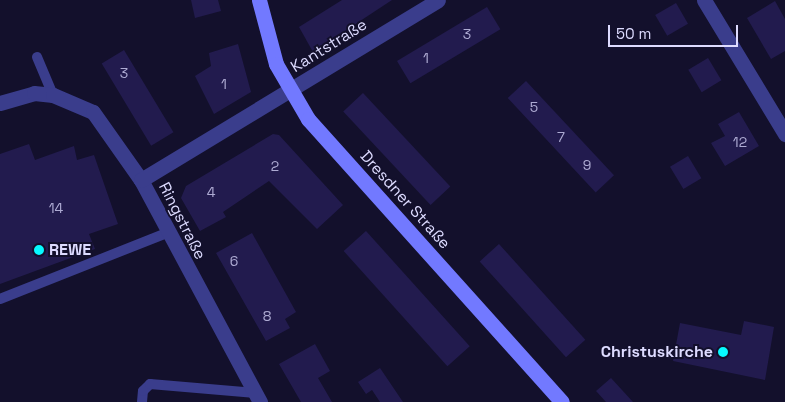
<!DOCTYPE html>
<html>
<head>
<meta charset="utf-8">
<style>
	body { margin:0 }
	#map { position:relative; width:785px; height:402px; overflow:hidden; background:#13102c; font-family:"Space Grotesk",sans-serif }
	div>[style] { position:absolute }
	.building>* { inset:0; background:#221b4e; transform-origin:0 0 }
	.lane>* { height:10px; margin:-5px; padding:0 5px; transform-origin:5px; border-radius:5px; background:#3a3d8c }
	.street>* { height:15px; margin:-7.5px; padding:0 7.5px; transform-origin:7.5px; border-radius:7.5px; background:#3a3d8c }
	.secondary>* { height:15px; margin:-7.5px; padding:0 7.5px; transform-origin:7.5px; border-radius:7.5px; background:#7279ff }
	.dots>* { width:14px; height:14px; translate:-50% -50%; box-sizing:border-box; border:2px solid #13102c; border-radius:50% }
	span { translate:-50% -50%; white-space:nowrap; text-align:center; line-height:1.15; -webkit-text-stroke:4px #13102c; paint-order:stroke }
	.number-label { font-size:14px; color:#aeabd3 }
	.number-label span { -webkit-text-stroke-width:0 }
	.street-label { font-size:16px; color:#dddbff }
	.poi-label { font-size:16px; color:#dddbff; font-weight:700 }
	.left { translate:0 -50%; text-align:left }
	.right { translate:-100% -50%; text-align:right }
	.scale { position:absolute; left:608px; top:25px; width:130px; height:22px; box-sizing:border-box; border:2px solid #dddbff; border-top:0; padding-left:6px; font-size:15px; line-height:18px; white-space:nowrap; color:#dddbff; -webkit-text-stroke:4px #13102c; paint-order:stroke }
</style>
</head>
<body>
<div id="map">
	<div class="building">
		<i style="clip-path:polygon(191px 0,218px 0,221px 11px,195px 18px)"></i>
		<i style="clip-path:polygon(342px 0,392px 0,313px 52px,299px 27px)"></i>
		<i style="clip-path:polygon(775px 1px,785px 19px,785px 51px,771px 59px,747px 18px)"></i>
		<i style="left:676px;top:3px;width:24px;height:24px;rotate:60deg"></i>
		<i style="left:487px;top:7px;width:26px;height:105px;rotate:59deg"></i>
		<i style="clip-path:polygon(238px 44px,251px 92px,214px 114px,195px 76px,211px 66px,209px 53px)"></i>
		<i style="left:124px;top:50px;width:96px;height:26px;rotate:59deg"></i>
		<i style="left:708px;top:58px;width:26px;height:23px;rotate:59deg"></i>
		<i style="left:526px;top:81px;width:129px;height:25px;rotate:47deg"></i>
		<i style="left:363px;top:93px;width:128px;height:27px;rotate:47deg"></i>
		<i style="clip-path:polygon(739px 112px,759px 146px,725px 166px,711px 143px,725px 136px,718px 124px)"></i>
		<i style="clip-path:polygon(273px 134px,279px 135px,343px 205px,317px 229px,269px 181px,223px 212px,226px 217px,200px 231px,181px 198px,186px 186px)"></i>
		<i style="clip-path:polygon(29px 144px,35px 160px,74px 146px,77px 160px,94px 155px,118px 224px,89px 234px,95px 249px,0 284px,0 154px)"></i>
		<i style="left:688px;top:156px;width:26px;height:21px;rotate:59deg"></i>
		<i style="left:366px;top:231px;width:155px;height:30px;rotate:48deg"></i>
		<i style="clip-path:polygon(252px 233px,296px 312px,285px 319px,290px 328px,266px 341px,216px 253px)"></i>
		<i style="left:499px;top:244px;width:129px;height:26px;rotate:48deg"></i>
		<i style="clip-path:polygon(744px 321px,774px 327px,765px 380px,673px 361px,680px 323px,741px 335px)"></i>
		<i style="clip-path:polygon(315px 344px,330px 371px,318px 378px,332px 402px,301px 402px,279px 364px)"></i>
		<i style="clip-path:polygon(380px 368px,403px 402px,380px 402px,372px 390px,366px 394px,358px 382px)"></i>
		<i style="clip-path:polygon(611px 378px,633px 402px,606px 402px,596px 391px)"></i>
	</div>
	<div class="lane">
		<i style="left:37px;top:57px;width:41px;rotate:67.2deg"></i>
		<i style="left:0;top:299px;width:180px;rotate:-21.6deg"></i>
		<i style="left:142px;top:402px;width:11px;rotate:-85deg"></i>
		<i style="left:143px;top:391px;width:10px;rotate:-45deg"></i>
		<i style="left:150px;top:384px;width:106px;rotate:4.9deg"></i>
	</div>
	<div class="street">
		<i style="left:704px;top:0;width:157px;rotate:58.8deg"></i>
		<i style="left:0;top:103px;width:35px;rotate:-16deg"></i>
		<i style="left:34px;top:93px;width:19px;rotate:6deg"></i>
		<i style="left:53px;top:95px;width:43px;rotate:23deg"></i>
		<i style="left:93px;top:112px;width:83px;rotate:54.8deg"></i>
		<i style="left:141px;top:180px;width:252px;rotate:61.8deg"></i>
		<i style="left:141px;top:180px;width:347px;rotate:-31.2deg"></i>
	</div>
	<div class="secondary">
		<i style="left:259px;top:0;width:66px;rotate:75.1deg"></i>
		<i style="left:276px;top:64px;width:64px;rotate:59.8deg"></i>
		<i style="left:308px;top:119px;width:380px;rotate:48.1deg"></i>
	</div>
	<div class="dots">
		<i style="left:39px;top:250px;background:#07f9ff"></i>
		<i style="left:723px;top:352px;background:#07f9ff"></i>
	</div>
	<div class="number-label">
		<span style="left:467px;top:34px">3</span>
		<span style="left:426px;top:58px">1</span>
		<span style="left:124px;top:73px">3</span>
		<span style="left:224px;top:84px">1</span>
		<span style="left:534px;top:107px">5</span>
		<span style="left:561px;top:137px">7</span>
		<span style="left:740px;top:142px">12</span>
		<span style="left:587px;top:165px">9</span>
		<span style="left:275px;top:166px">2</span>
		<span style="left:211px;top:192px">4</span>
		<span style="left:56px;top:208px">14</span>
		<span style="left:234px;top:261px">6</span>
		<span style="left:267px;top:316px">8</span>
	</div>
	<div class="street-label">
		<span style="left:329px;top:46px;rotate:-32deg">Kantstraße</span>
		<span style="left:405px;top:200px;rotate:48deg">Dresdner Straße</span>
		<span style="left:182px;top:221px;rotate:63deg">Ringstraße</span>
	</div>
	<div class="poi-label">
		<span class="left" style="left:49px;top:250px">REWE</span>
		<span class="right" style="left:713px;top:352px">Christuskirche</span>
	</div>
	<div class="scale">50 m</div>
</div>
</body>
</html>
